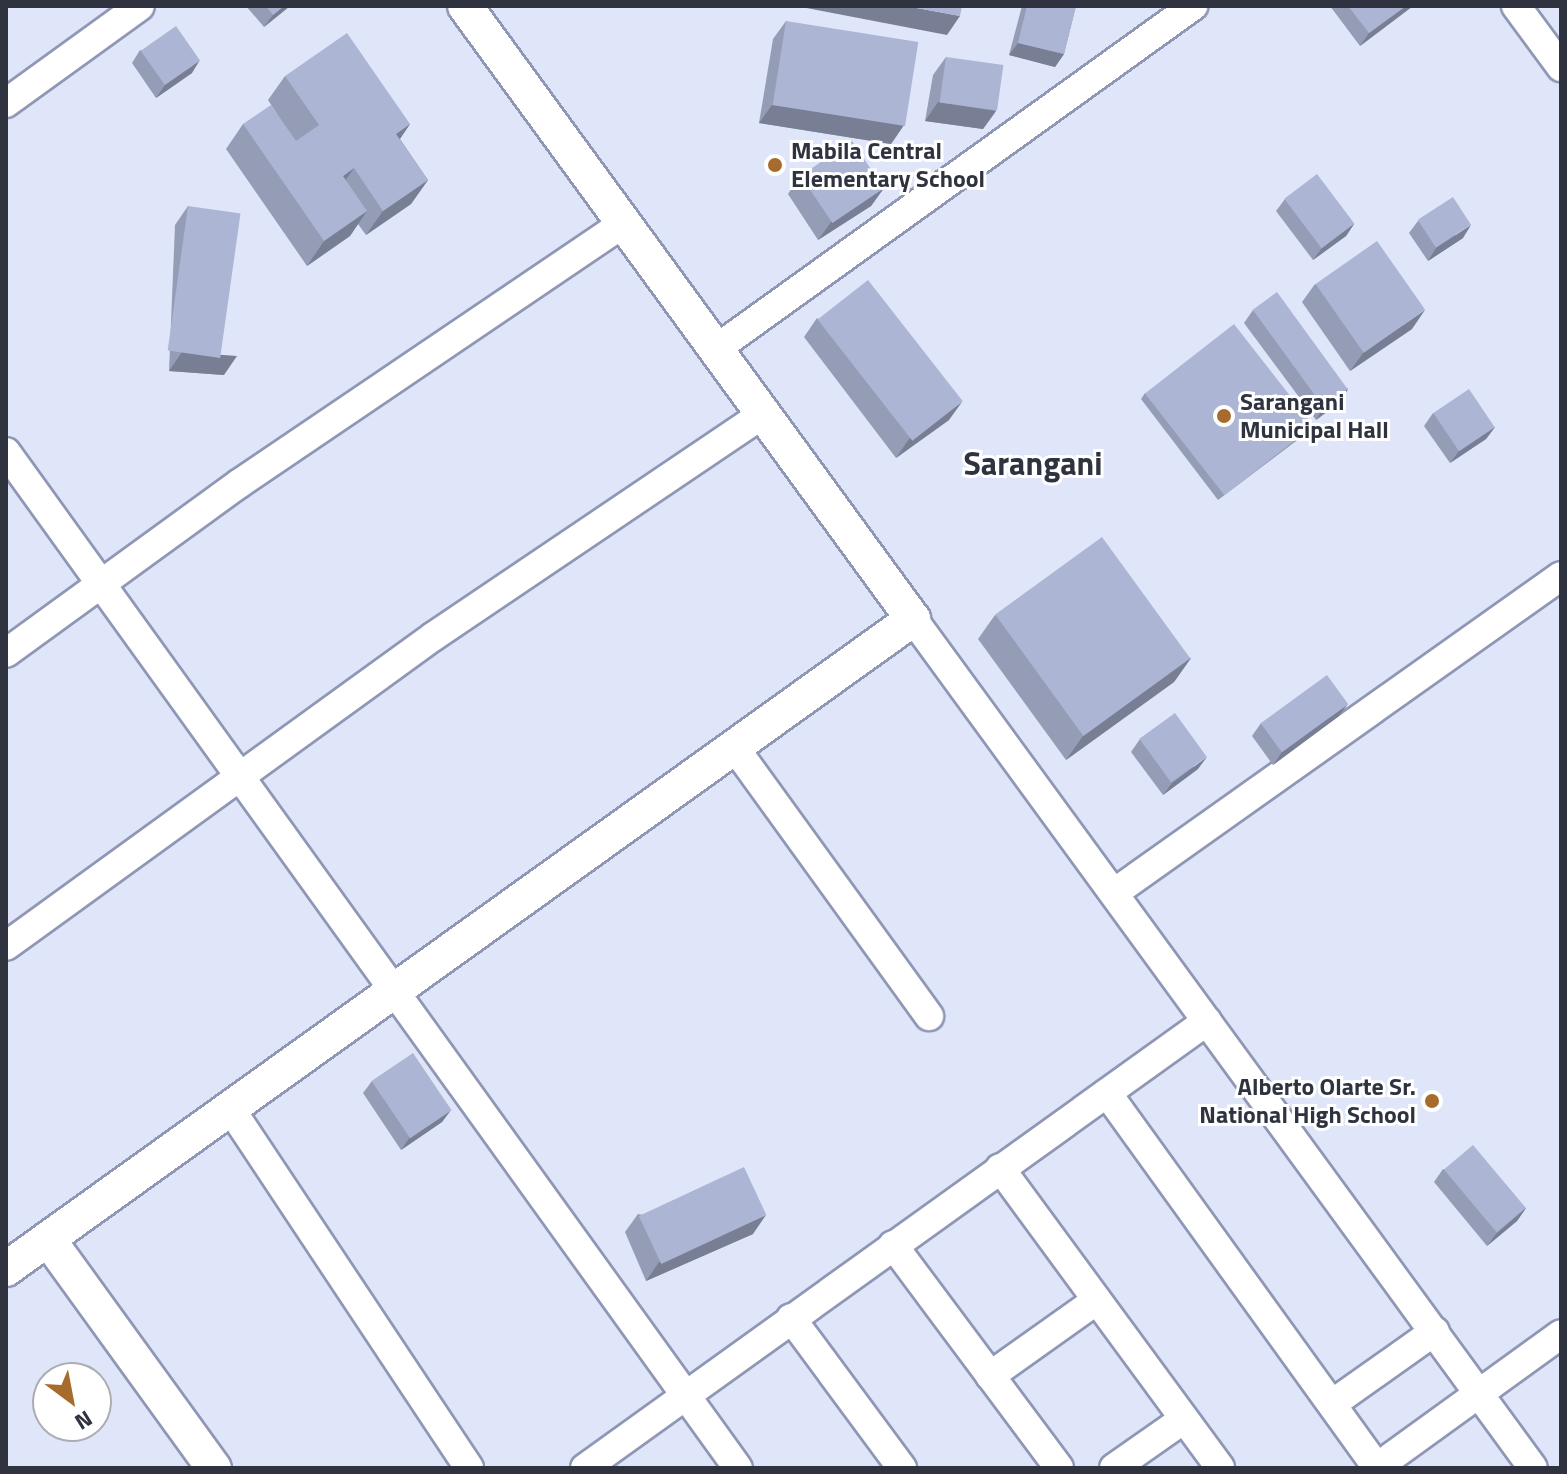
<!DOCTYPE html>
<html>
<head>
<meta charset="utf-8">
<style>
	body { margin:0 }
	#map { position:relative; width:1567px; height:1474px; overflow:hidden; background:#e0e6f9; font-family:"Titillium Web",sans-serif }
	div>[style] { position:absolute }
	.roads { filter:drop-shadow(2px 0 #8f97b5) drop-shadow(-2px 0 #8f97b5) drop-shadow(0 2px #8f97b5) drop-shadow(0 -2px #8f97b5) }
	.minor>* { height:28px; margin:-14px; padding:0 14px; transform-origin:14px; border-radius:14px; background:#fff }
	.tertiary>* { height:34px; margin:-17px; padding:0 17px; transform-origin:17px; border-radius:17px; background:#fff }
	.wall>* { inset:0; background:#949cb6 }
	.shaded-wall>* { inset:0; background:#787f94; transform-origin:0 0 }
	.building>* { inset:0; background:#acb5d4; transform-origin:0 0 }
	.dots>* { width:22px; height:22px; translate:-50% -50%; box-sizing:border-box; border:4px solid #fff; border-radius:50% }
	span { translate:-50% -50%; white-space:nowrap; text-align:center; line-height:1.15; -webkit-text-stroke:6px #fff; paint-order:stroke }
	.poi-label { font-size:24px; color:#2f323f; font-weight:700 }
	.left { translate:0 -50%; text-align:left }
	.right { translate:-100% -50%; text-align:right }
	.district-label { font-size:32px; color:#2f323f; font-weight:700 }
	.frame { position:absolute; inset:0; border:8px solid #2f323f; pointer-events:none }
	.north { position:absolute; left:32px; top:1362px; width:80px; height:80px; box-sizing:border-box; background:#fff; border:2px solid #acadb2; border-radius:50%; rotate:148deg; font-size:22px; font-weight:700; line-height:32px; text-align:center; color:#2f323f }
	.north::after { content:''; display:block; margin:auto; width:28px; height:36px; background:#a76b2e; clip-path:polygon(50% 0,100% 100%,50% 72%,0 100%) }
</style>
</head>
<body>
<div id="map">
	<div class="roads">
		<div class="minor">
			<i style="left:1516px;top:6px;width:76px;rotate:53.6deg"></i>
			<i style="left:6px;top:103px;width:165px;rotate:-35.9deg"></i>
			<i style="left:716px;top:349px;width:588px;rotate:-35.72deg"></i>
			<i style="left:6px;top:452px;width:1252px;rotate:54.23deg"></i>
			<i style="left:913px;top:619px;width:1051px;rotate:53.86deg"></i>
			<i style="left:6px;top:653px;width:289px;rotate:-36deg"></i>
			<i style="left:240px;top:483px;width:464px;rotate:-34.1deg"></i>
			<i style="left:735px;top:748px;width:331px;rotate:54.1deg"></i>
			<i style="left:1114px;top:893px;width:548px;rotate:-35.34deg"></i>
			<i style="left:6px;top:946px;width:528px;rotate:-35.92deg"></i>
			<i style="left:434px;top:636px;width:397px;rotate:-34deg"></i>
			<i style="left:1107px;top:1093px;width:462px;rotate:54.2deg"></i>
			<i style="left:230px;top:1108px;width:432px;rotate:56.4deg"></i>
			<i style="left:1000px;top:1168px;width:372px;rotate:53.7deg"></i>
			<i style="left:893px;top:1245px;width:278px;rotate:53.3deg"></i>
			<i style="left:791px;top:1318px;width:187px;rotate:53.5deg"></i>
			<i style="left:990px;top:1376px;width:131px;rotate:-35.4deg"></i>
			<i style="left:1332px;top:1404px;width:126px;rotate:-35.3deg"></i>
			<i style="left:585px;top:1468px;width:766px;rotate:-35.7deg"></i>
			<i style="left:1114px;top:1468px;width:85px;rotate:-35deg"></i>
			<i style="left:1376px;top:1468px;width:228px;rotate:-35.9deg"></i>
		</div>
		<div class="tertiary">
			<i style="left:48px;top:1239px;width:283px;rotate:54.1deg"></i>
			<i style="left:6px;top:1269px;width:1116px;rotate:-35.63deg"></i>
			<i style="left:913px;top:619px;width:759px;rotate:-126.16deg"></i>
		</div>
	</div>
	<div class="wall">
		<i style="clip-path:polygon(246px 6px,290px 6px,264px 27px)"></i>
		<i style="clip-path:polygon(1022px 6px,1076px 6px,1064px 54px,1055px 67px,1009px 55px)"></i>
		<i style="clip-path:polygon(1330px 6px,1413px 6px,1360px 46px)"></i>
		<i style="clip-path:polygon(786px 21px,904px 125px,891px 144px,759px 123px,773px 39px)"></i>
		<i style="clip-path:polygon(140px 50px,192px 73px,156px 98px,132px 63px)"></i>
		<i style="clip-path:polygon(946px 57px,996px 111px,983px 129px,925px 121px,933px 75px)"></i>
		<i style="clip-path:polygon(285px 76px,410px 124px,400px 139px,428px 180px,411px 204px,366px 235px,358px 224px,350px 236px,307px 266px,226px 149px,243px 124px,277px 114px,268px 100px)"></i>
		<i style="clip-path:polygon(800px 175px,884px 188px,871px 206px,818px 240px,788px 194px)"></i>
		<i style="clip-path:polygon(1285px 199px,1354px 224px,1346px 236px,1313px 260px,1276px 211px)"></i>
		<i style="clip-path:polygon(188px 206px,224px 375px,169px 371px,175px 225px)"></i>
		<i style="clip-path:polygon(1418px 221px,1463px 238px,1428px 261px,1409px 233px)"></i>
		<i style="clip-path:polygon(1315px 284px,1412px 329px,1350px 371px,1302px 302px)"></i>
		<i style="clip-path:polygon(1253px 310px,1348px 389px,1340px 402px,1316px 420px,1244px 323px)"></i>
		<i style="clip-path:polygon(817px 318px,949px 420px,896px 458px,804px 337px)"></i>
		<i style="clip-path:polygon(1145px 393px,1313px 426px,1308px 432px,1218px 500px,1141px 399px)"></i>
		<i style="clip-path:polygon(1433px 413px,1495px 427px,1486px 439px,1450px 463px,1424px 426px)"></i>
		<i style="clip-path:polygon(995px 615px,1191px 658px,1174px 682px,1066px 760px,978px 639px)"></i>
		<i style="clip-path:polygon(1339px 716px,1273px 765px,1252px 736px,1261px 723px)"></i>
		<i style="clip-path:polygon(1140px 739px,1198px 769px,1163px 795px,1131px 752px)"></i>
		<i style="clip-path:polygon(372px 1081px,451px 1110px,442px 1122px,401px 1150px,363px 1093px)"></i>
		<i style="clip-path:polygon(1443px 1169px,1526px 1208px,1517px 1221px,1487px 1246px,1434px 1182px)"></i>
		<i style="clip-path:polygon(638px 1214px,753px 1234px,646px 1281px,625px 1232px)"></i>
	</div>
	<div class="shaded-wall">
		<i style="clip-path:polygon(284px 6px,290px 6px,264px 27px,273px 15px)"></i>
		<i style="clip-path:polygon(796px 6px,906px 6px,960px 16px,947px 35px)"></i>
		<i style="clip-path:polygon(1406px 6px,1413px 6px,1360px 46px,1369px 33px)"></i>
		<i style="clip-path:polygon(1018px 43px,1064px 54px,1055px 67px,1009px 55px)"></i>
		<i style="clip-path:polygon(200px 60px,192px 73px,156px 98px,165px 85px)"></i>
		<i style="clip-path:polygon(938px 102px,996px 111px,983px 129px,925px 121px)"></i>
		<i style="clip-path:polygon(772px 105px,904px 125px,891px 144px,759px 123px)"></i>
		<i style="clip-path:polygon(410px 124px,393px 149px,396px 134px)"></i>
		<i style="clip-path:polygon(354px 168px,337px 193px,343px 176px)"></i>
		<i style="clip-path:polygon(428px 180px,411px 204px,366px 235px,383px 211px)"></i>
		<i style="clip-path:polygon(884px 188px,871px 206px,818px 240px,831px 222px)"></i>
		<i style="clip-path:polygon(367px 211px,350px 236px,307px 266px,324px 241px)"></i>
		<i style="clip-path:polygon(1354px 224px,1346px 236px,1313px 260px,1322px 248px)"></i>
		<i style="clip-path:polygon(1471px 225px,1463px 238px,1428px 261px,1436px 248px)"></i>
		<i style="clip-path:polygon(1425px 310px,1412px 329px,1350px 371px,1363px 353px)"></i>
		<i style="clip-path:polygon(182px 352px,237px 356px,224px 375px,169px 371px)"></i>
		<i style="clip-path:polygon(1348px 389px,1340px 402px,1316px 420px,1324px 407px)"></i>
		<i style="clip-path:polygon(962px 402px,949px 420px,896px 458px,909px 439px)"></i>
		<i style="left:1313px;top:426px;width:8px;height:113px;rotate:130deg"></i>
		<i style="clip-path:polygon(1495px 427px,1486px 439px,1450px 463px,1459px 451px)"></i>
		<i style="clip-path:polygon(1191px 658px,1174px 682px,1066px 760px,1083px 736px)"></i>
		<i style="clip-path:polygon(1348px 704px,1339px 716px,1273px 765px,1282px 752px)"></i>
		<i style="clip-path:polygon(1207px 757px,1198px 769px,1163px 795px,1172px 783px)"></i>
		<i style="clip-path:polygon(451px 1110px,442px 1122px,401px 1150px,410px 1137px)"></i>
		<i style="clip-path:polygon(1526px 1208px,1517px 1221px,1487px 1246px,1496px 1234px)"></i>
		<i style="clip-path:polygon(766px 1215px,753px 1234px,646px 1281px,659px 1262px)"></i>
	</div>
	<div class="building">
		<i style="clip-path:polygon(266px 6px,284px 6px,273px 15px)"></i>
		<i style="clip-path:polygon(906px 6px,962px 6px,960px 16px)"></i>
		<i style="clip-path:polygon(1027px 6px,1076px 6px,1064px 54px,1018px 43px)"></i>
		<i style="clip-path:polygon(1348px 6px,1406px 6px,1369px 33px)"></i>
		<i style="left:786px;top:21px;width:134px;height:85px;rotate:9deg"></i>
		<i style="left:176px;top:26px;width:42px;height:43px;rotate:55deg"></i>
		<i style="clip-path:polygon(347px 33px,410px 124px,396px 134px,428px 180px,383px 211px,354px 168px,343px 176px,367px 211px,324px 241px,243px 124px,271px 105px,296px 141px,319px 125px,285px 76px)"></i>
		<i style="left:946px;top:57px;width:58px;height:46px;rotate:8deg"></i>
		<i style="left:852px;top:141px;width:57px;height:62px;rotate:56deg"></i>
		<i style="left:1317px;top:174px;width:62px;height:41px;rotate:53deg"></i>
		<i style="left:1453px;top:197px;width:33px;height:42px;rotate:57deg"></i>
		<i style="left:188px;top:206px;width:53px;height:146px;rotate:8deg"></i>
		<i style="left:1377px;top:241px;width:84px;height:75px;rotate:55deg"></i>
		<i style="left:868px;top:280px;width:154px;height:64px;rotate:52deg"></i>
		<i style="left:1277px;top:292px;width:120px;height:30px;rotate:54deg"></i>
		<i style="left:1234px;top:324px;width:129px;height:113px;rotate:52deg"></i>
		<i style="left:1469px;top:389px;width:46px;height:43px;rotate:56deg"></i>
		<i style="left:1102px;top:537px;width:150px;height:132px;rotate:54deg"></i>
		<i style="left:1327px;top:675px;width:36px;height:82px;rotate:54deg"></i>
		<i style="left:1175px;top:713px;width:54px;height:44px;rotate:54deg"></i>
		<i style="left:413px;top:1053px;width:69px;height:50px;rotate:56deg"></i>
		<i style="left:1473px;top:1145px;width:82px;height:38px;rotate:50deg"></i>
		<i style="left:744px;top:1167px;width:53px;height:116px;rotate:65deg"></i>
	</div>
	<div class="dots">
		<i style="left:775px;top:165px;background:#a76b2e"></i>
		<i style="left:1224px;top:416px;background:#a76b2e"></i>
		<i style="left:1432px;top:1101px;background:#a76b2e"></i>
	</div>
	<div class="poi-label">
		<span class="left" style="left:791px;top:165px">Mabila Central<br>Elementary School</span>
		<span class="left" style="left:1240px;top:416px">Sarangani<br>Municipal Hall</span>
		<span class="right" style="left:1416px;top:1101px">Alberto Olarte Sr.<br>National High School</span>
	</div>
	<div class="district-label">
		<span style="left:1033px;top:463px">Sarangani</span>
	</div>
	<div class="frame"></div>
	<div class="north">N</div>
</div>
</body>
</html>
